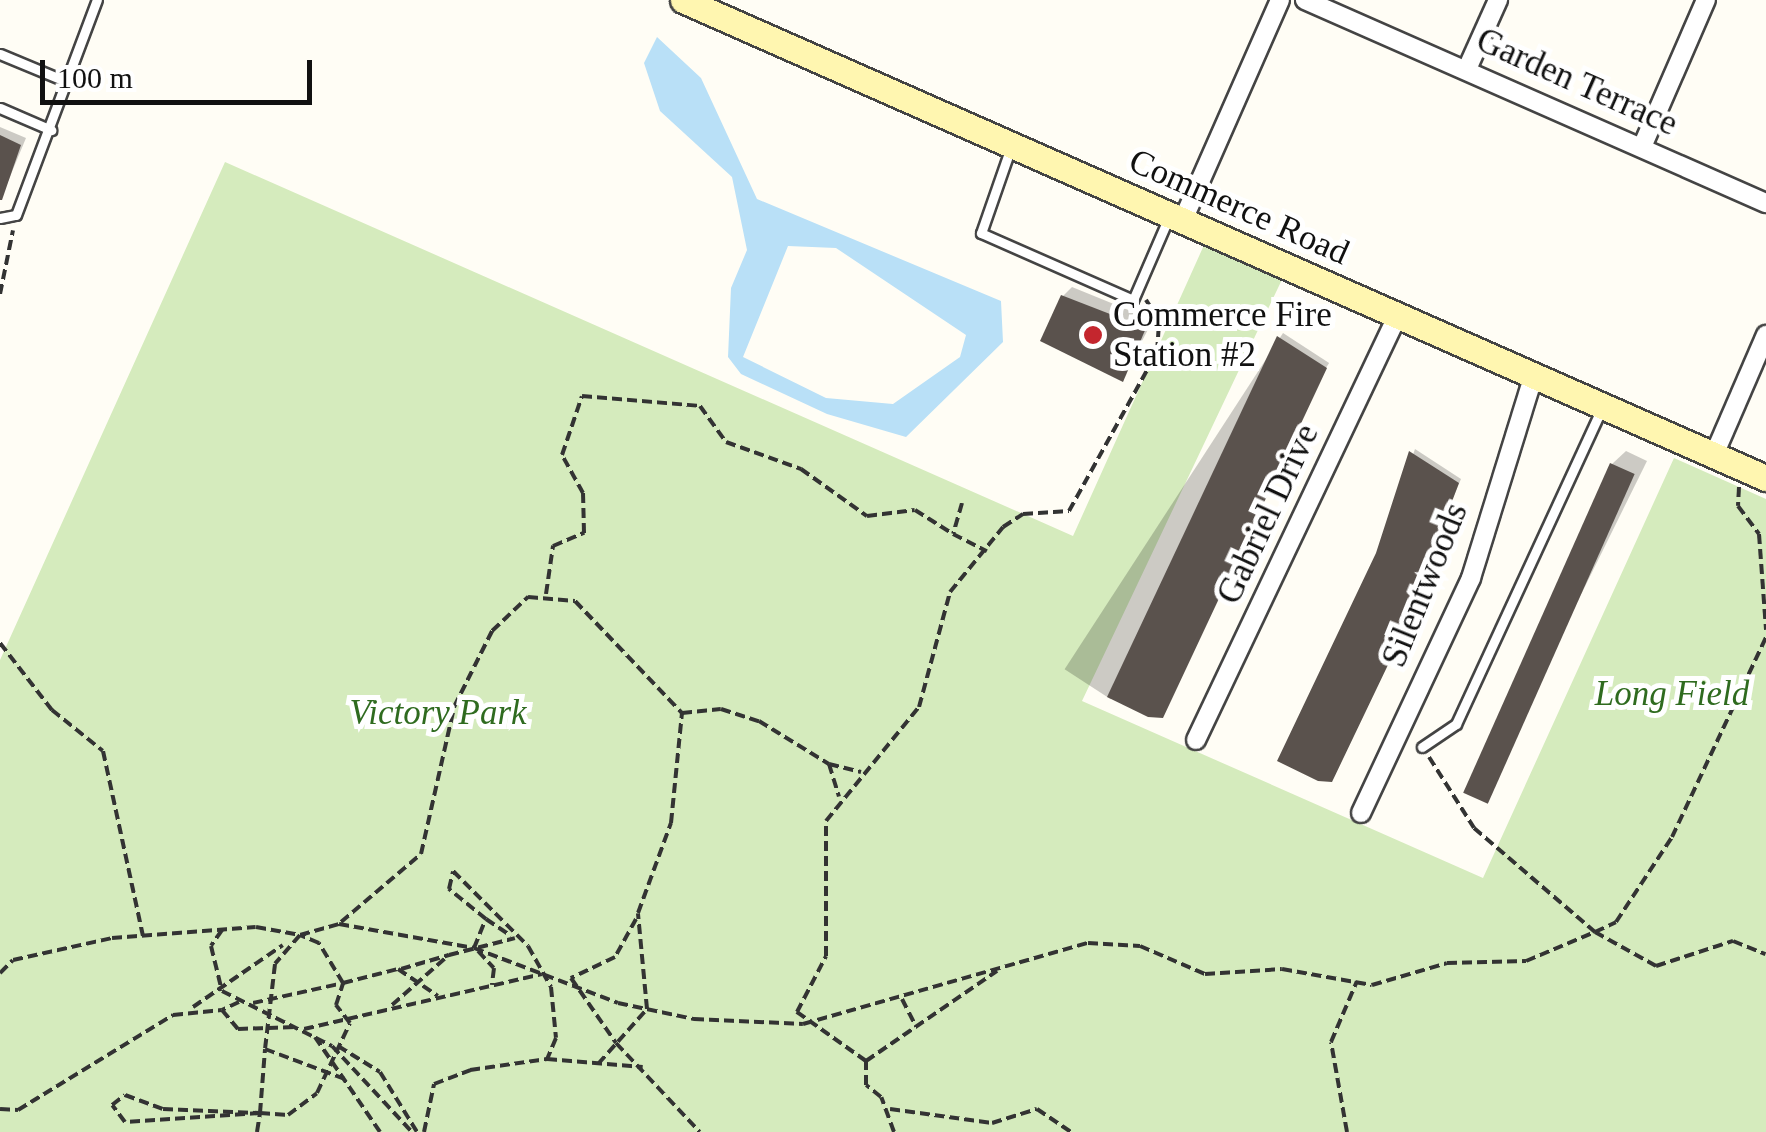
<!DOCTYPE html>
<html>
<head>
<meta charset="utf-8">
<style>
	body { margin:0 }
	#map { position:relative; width:1766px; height:1132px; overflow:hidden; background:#fffdf5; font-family:"Times New Roman",serif }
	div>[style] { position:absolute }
	.green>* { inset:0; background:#d5ebbd }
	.water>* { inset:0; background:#b9e0f7 }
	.shadow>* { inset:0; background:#0003; transform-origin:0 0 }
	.building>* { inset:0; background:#5a524d; transform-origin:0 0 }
	.path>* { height:4px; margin-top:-2px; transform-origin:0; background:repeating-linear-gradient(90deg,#333 0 10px,transparent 0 15px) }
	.roads { filter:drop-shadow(2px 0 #444) drop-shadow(-2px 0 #444) drop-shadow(0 2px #444) drop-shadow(0 -2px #444) }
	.lane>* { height:9px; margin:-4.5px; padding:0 4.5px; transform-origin:4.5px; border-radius:4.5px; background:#fff }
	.street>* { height:18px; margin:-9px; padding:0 9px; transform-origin:9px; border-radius:9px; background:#fff }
	.secondary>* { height:25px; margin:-12.5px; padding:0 12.5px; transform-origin:12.5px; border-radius:12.5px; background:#fff6b0 }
	.dots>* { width:28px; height:28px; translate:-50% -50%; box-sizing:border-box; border:5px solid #fff; border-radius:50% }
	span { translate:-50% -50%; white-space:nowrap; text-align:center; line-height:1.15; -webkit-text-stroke:10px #fff; paint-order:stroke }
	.street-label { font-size:35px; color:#111 }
	.poi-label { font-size:35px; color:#111 }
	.left { translate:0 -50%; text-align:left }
	.park-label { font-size:35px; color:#2f6b1f; font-style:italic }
	.scale { position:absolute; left:40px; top:60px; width:272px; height:45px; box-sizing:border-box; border:5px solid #111; border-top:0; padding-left:12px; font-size:30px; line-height:35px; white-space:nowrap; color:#111; -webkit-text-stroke:8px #fff; paint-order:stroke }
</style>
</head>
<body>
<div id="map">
	<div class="green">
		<i style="clip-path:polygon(225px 162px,1073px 536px,1209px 234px,1287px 269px,1082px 701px,1483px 878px,1674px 458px,1766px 499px,1766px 1132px,0 1132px,0 660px)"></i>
	</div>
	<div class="water">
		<i style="clip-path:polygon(evenodd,657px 37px,701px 78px,757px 199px,1001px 301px,1003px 342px,906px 437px,827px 414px,741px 374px,728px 357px,731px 288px,747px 250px,732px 177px,660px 111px,644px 63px,657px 37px,788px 246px,836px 248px,966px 335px,960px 357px,893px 404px,826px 398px,743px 357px,788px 246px)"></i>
	</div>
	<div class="shadow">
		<i style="clip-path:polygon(0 127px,26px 138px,4px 191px,0 189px)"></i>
		<i style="clip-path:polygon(1072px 287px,1153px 320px,1122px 379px,1063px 296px)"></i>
		<i style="left:1283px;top:333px;width:55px;height:401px;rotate:33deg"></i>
		<i style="clip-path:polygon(1415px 449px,1461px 479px,1335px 775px,1378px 554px)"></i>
		<i style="clip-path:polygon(1626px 451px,1647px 461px,1480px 799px,1612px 464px)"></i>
	</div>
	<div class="building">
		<i style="clip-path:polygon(0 135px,21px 145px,2px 200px,0 200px)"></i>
		<i style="clip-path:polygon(1061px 295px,1146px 328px,1123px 382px,1040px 341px)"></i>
		<i style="clip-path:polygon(1277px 336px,1327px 368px,1163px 718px,1148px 717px,1107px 697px)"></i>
		<i style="clip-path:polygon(1409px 451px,1459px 483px,1398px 644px,1332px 782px,1318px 781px,1277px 761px,1376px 553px)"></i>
		<i style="left:1610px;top:463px;width:27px;height:361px;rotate:24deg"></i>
	</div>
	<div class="path">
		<i style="left:0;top:294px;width:65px;rotate:-78.5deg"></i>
		<i style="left:1739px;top:487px;width:19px;rotate:93deg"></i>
		<i style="left:1738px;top:506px;width:35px;rotate:53deg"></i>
		<i style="left:1759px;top:534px;width:96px;rotate:85.8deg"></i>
		<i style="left:962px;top:503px;width:32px;rotate:106deg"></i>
		<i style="left:953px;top:534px;width:38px;rotate:27deg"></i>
		<i style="left:546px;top:594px;width:49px;rotate:-81.7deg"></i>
		<i style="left:553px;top:546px;width:34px;rotate:-23deg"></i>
		<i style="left:584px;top:533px;width:40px;rotate:-91.4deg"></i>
		<i style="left:583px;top:493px;width:43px;rotate:-118.9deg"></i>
		<i style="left:562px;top:455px;width:62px;rotate:-71.3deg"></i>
		<i style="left:582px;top:396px;width:118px;rotate:4.8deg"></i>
		<i style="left:700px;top:406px;width:44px;rotate:54.2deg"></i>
		<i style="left:726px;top:442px;width:80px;rotate:19.8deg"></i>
		<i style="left:801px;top:469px;width:81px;rotate:35.5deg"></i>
		<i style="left:867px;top:516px;width:48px;rotate:-7.1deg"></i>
		<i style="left:915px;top:510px;width:45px;rotate:32.3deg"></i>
		<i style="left:0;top:643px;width:85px;rotate:52.2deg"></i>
		<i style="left:52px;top:710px;width:65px;rotate:38.8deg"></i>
		<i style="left:103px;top:751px;width:189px;rotate:77.8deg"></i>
		<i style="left:1429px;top:757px;width:84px;rotate:57.6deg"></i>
		<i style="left:1474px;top:828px;width:160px;rotate:40.7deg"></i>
		<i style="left:1595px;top:932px;width:23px;rotate:-25deg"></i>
		<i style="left:1616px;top:922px;width:102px;rotate:-56.6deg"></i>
		<i style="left:1672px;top:837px;width:221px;rotate:-64.8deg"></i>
		<i style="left:829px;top:764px;width:34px;rotate:73deg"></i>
		<i style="left:486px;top:919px;width:30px;rotate:34deg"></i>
		<i style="left:636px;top:919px;width:43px;rotate:118.9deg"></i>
		<i style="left:615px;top:957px;width:49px;rotate:154.5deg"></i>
		<i style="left:571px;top:978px;width:79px;rotate:55.3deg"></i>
		<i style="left:616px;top:1043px;width:122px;rotate:46.7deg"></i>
		<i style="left:341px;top:922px;width:105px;rotate:-40.4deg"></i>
		<i style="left:421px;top:854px;width:151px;rotate:-77.3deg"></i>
		<i style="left:454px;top:707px;width:85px;rotate:-63.4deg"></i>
		<i style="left:492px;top:631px;width:50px;rotate:-43.4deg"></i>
		<i style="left:528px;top:597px;width:47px;rotate:4.9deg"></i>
		<i style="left:575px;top:601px;width:155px;rotate:46.3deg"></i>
		<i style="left:682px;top:713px;width:39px;rotate:-6deg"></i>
		<i style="left:721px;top:709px;width:40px;rotate:18deg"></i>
		<i style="left:759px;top:721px;width:82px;rotate:31.6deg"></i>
		<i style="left:829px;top:764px;width:33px;rotate:14deg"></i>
		<i style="left:222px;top:930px;width:19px;rotate:125deg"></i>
		<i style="left:211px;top:946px;width:46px;rotate:76.3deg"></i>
		<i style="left:222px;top:991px;width:123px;rotate:26.6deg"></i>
		<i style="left:332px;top:1046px;width:117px;rotate:47.1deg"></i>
		<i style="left:300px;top:935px;width:38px;rotate:131deg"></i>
		<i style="left:275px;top:964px;width:86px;rotate:96.7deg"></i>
		<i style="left:265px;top:1049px;width:85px;rotate:20.6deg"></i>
		<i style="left:474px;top:948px;width:31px;rotate:-68deg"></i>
		<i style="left:486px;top:919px;width:48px;rotate:-141deg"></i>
		<i style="left:449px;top:889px;width:18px;rotate:-77deg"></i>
		<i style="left:453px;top:871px;width:106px;rotate:45deg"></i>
		<i style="left:528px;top:946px;width:47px;rotate:60.7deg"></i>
		<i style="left:551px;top:987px;width:51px;rotate:84.4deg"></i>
		<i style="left:556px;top:1038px;width:23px;rotate:113deg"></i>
		<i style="left:478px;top:951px;width:23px;rotate:47deg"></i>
		<i style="left:494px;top:968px;width:17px;rotate:97deg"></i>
		<i style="left:401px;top:969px;width:50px;rotate:-16.3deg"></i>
		<i style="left:0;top:973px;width:18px;rotate:-45deg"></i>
		<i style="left:13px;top:960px;width:101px;rotate:-12.5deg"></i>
		<i style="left:112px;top:938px;width:144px;rotate:-4.4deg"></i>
		<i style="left:256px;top:927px;width:45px;rotate:10.3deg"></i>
		<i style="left:300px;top:935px;width:41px;rotate:-15.8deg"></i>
		<i style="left:339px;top:924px;width:137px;rotate:10.1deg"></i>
		<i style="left:474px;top:948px;width:154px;rotate:20.9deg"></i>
		<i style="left:618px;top:1003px;width:78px;rotate:11.9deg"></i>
		<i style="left:694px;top:1019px;width:109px;rotate:2.6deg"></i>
		<i style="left:803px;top:1024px;width:296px;rotate:-15.9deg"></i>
		<i style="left:1088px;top:943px;width:52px;rotate:3.3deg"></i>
		<i style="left:1140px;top:946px;width:71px;rotate:23.3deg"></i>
		<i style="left:1205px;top:974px;width:77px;rotate:-3.7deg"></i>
		<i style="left:1282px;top:969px;width:91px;rotate:10.1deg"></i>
		<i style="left:1372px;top:985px;width:78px;rotate:-16.3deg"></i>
		<i style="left:1447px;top:963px;width:79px;rotate:-1.5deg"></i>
		<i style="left:1526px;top:961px;width:75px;rotate:-22.8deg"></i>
		<i style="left:1595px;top:932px;width:70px;rotate:29.1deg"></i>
		<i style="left:1656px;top:966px;width:81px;rotate:-18deg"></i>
		<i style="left:1733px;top:941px;width:35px;rotate:22deg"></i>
		<i style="left:902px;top:999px;width:31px;rotate:63deg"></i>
		<i style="left:239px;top:1002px;width:19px;rotate:155deg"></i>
		<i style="left:222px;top:1010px;width:25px;rotate:50deg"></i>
		<i style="left:238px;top:1029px;width:58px;rotate:-2deg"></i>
		<i style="left:253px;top:1003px;width:92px;rotate:-12.5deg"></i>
		<i style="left:343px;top:983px;width:47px;rotate:-121deg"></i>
		<i style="left:319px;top:943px;width:21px;rotate:-157deg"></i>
		<i style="left:392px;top:1005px;width:76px;rotate:-41.3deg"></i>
		<i style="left:449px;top:955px;width:68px;rotate:-14.4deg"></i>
		<i style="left:193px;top:1007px;width:109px;rotate:-34.6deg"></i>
		<i style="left:304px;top:1029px;width:244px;rotate:-13deg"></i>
		<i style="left:315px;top:1037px;width:115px;rotate:55.6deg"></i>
		<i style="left:338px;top:1046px;width:49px;rotate:31.8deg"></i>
		<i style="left:380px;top:1072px;width:70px;rotate:58.3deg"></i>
		<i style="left:866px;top:1061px;width:85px;rotate:-144.6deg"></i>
		<i style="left:797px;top:1012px;width:63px;rotate:-62.6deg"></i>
		<i style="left:826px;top:956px;width:135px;rotate:-90deg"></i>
		<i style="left:826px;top:821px;width:147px;rotate:-50.8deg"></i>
		<i style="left:919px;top:707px;width:119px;rotate:-74.9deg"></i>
		<i style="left:950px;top:592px;width:84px;rotate:-50.8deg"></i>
		<i style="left:1003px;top:527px;width:24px;rotate:-33deg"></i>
		<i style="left:1023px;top:514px;width:46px;rotate:-3.7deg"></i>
		<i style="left:1069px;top:511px;width:182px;rotate:-61deg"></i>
		<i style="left:1157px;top:352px;width:32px;rotate:-86deg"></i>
		<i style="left:1159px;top:320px;width:24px;rotate:-123deg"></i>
		<i style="left:598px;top:1064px;width:74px;rotate:-48.3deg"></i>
		<i style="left:647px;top:1009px;width:96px;rotate:-95.4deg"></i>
		<i style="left:638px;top:913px;width:96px;rotate:-69.9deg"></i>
		<i style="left:671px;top:823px;width:111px;rotate:-84.3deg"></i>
		<i style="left:125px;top:1095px;width:40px;rotate:20.2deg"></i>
		<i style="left:163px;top:1109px;width:97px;rotate:2.4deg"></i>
		<i style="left:260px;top:1113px;width:135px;rotate:176.2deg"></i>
		<i style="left:125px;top:1122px;width:21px;rotate:-127deg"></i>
		<i style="left:112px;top:1105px;width:16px;rotate:-38deg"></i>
		<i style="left:0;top:1109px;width:18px;rotate:3deg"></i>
		<i style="left:18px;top:1110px;width:182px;rotate:-31.5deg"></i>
		<i style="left:173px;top:1015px;width:49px;rotate:-5.8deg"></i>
		<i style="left:890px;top:1109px;width:103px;rotate:7.8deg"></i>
		<i style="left:992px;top:1123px;width:47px;rotate:-17.3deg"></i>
		<i style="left:1037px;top:1109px;width:41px;rotate:34.1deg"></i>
		<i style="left:260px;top:1113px;width:64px;rotate:-85.5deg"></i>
		<i style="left:257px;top:1132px;width:19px;rotate:-81deg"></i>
		<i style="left:260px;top:1113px;width:28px;rotate:4deg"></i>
		<i style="left:288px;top:1115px;width:36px;rotate:-37deg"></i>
		<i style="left:317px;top:1093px;width:77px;rotate:-64.8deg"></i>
		<i style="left:350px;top:1023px;width:23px;rotate:-128deg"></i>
		<i style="left:336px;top:1005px;width:23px;rotate:-72deg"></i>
		<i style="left:343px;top:983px;width:57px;rotate:-14.3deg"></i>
		<i style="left:398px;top:969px;width:48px;rotate:34deg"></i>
		<i style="left:424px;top:1132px;width:49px;rotate:-78.2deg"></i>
		<i style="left:434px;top:1084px;width:39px;rotate:-21deg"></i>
		<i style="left:470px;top:1070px;width:78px;rotate:-8.1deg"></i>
		<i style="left:547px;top:1059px;width:96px;rotate:4.8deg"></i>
		<i style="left:894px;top:1132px;width:37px;rotate:-110deg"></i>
		<i style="left:881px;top:1097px;width:19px;rotate:-141deg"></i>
		<i style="left:866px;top:1085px;width:24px;rotate:-90deg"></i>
		<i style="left:866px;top:1061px;width:159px;rotate:-34.5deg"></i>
		<i style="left:1347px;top:1132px;width:91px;rotate:-100.1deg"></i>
		<i style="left:1331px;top:1042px;width:66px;rotate:-66.9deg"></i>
	</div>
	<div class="roads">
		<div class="lane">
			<i style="left:0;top:54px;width:76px;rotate:22.5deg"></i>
			<i style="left:0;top:108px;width:56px;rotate:23.3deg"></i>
			<i style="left:1011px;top:147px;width:91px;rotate:109.2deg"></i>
			<i style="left:981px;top:233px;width:166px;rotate:23.8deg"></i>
			<i style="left:1133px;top:300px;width:88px;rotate:-66.6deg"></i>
			<i style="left:0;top:218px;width:16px;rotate:-11deg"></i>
			<i style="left:16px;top:215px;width:230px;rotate:-69.4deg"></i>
			<i style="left:1422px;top:747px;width:41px;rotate:-34.1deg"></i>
			<i style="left:1456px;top:724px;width:348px;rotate:-65.2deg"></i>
		</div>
		<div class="street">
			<i style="left:1305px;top:0;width:504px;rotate:23.77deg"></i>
			<i style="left:1467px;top:69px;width:76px;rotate:-65.8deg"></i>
			<i style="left:1642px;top:147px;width:160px;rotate:-66.5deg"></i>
			<i style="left:1183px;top:220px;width:240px;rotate:-66.2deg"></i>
			<i style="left:1714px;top:455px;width:131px;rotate:-66.6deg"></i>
			<i style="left:1196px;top:740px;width:471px;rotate:-64.6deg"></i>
			<i style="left:1361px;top:813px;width:259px;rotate:-64.9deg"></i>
			<i style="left:1471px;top:578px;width:213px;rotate:-72.8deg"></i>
		</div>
		<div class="secondary">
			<i style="left:683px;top:0;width:1184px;rotate:23.82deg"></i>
		</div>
	</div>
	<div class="dots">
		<i style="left:1093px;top:335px;background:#c4262e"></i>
	</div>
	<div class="street-label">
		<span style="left:1577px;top:82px;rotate:24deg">Garden Terrace</span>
		<span style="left:1239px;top:207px;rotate:24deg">Commerce Road</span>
		<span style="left:1268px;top:514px;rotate:-65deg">Gabriel Drive</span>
		<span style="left:1425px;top:585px;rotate:-68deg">Silentwoods</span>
	</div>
	<div class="poi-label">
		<span class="left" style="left:1113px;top:335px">Commerce Fire<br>Station #2</span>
	</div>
	<div class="park-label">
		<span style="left:1672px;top:694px">Long Field</span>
		<span style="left:438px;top:713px">Victory Park</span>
	</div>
	<div class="scale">100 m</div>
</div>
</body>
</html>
